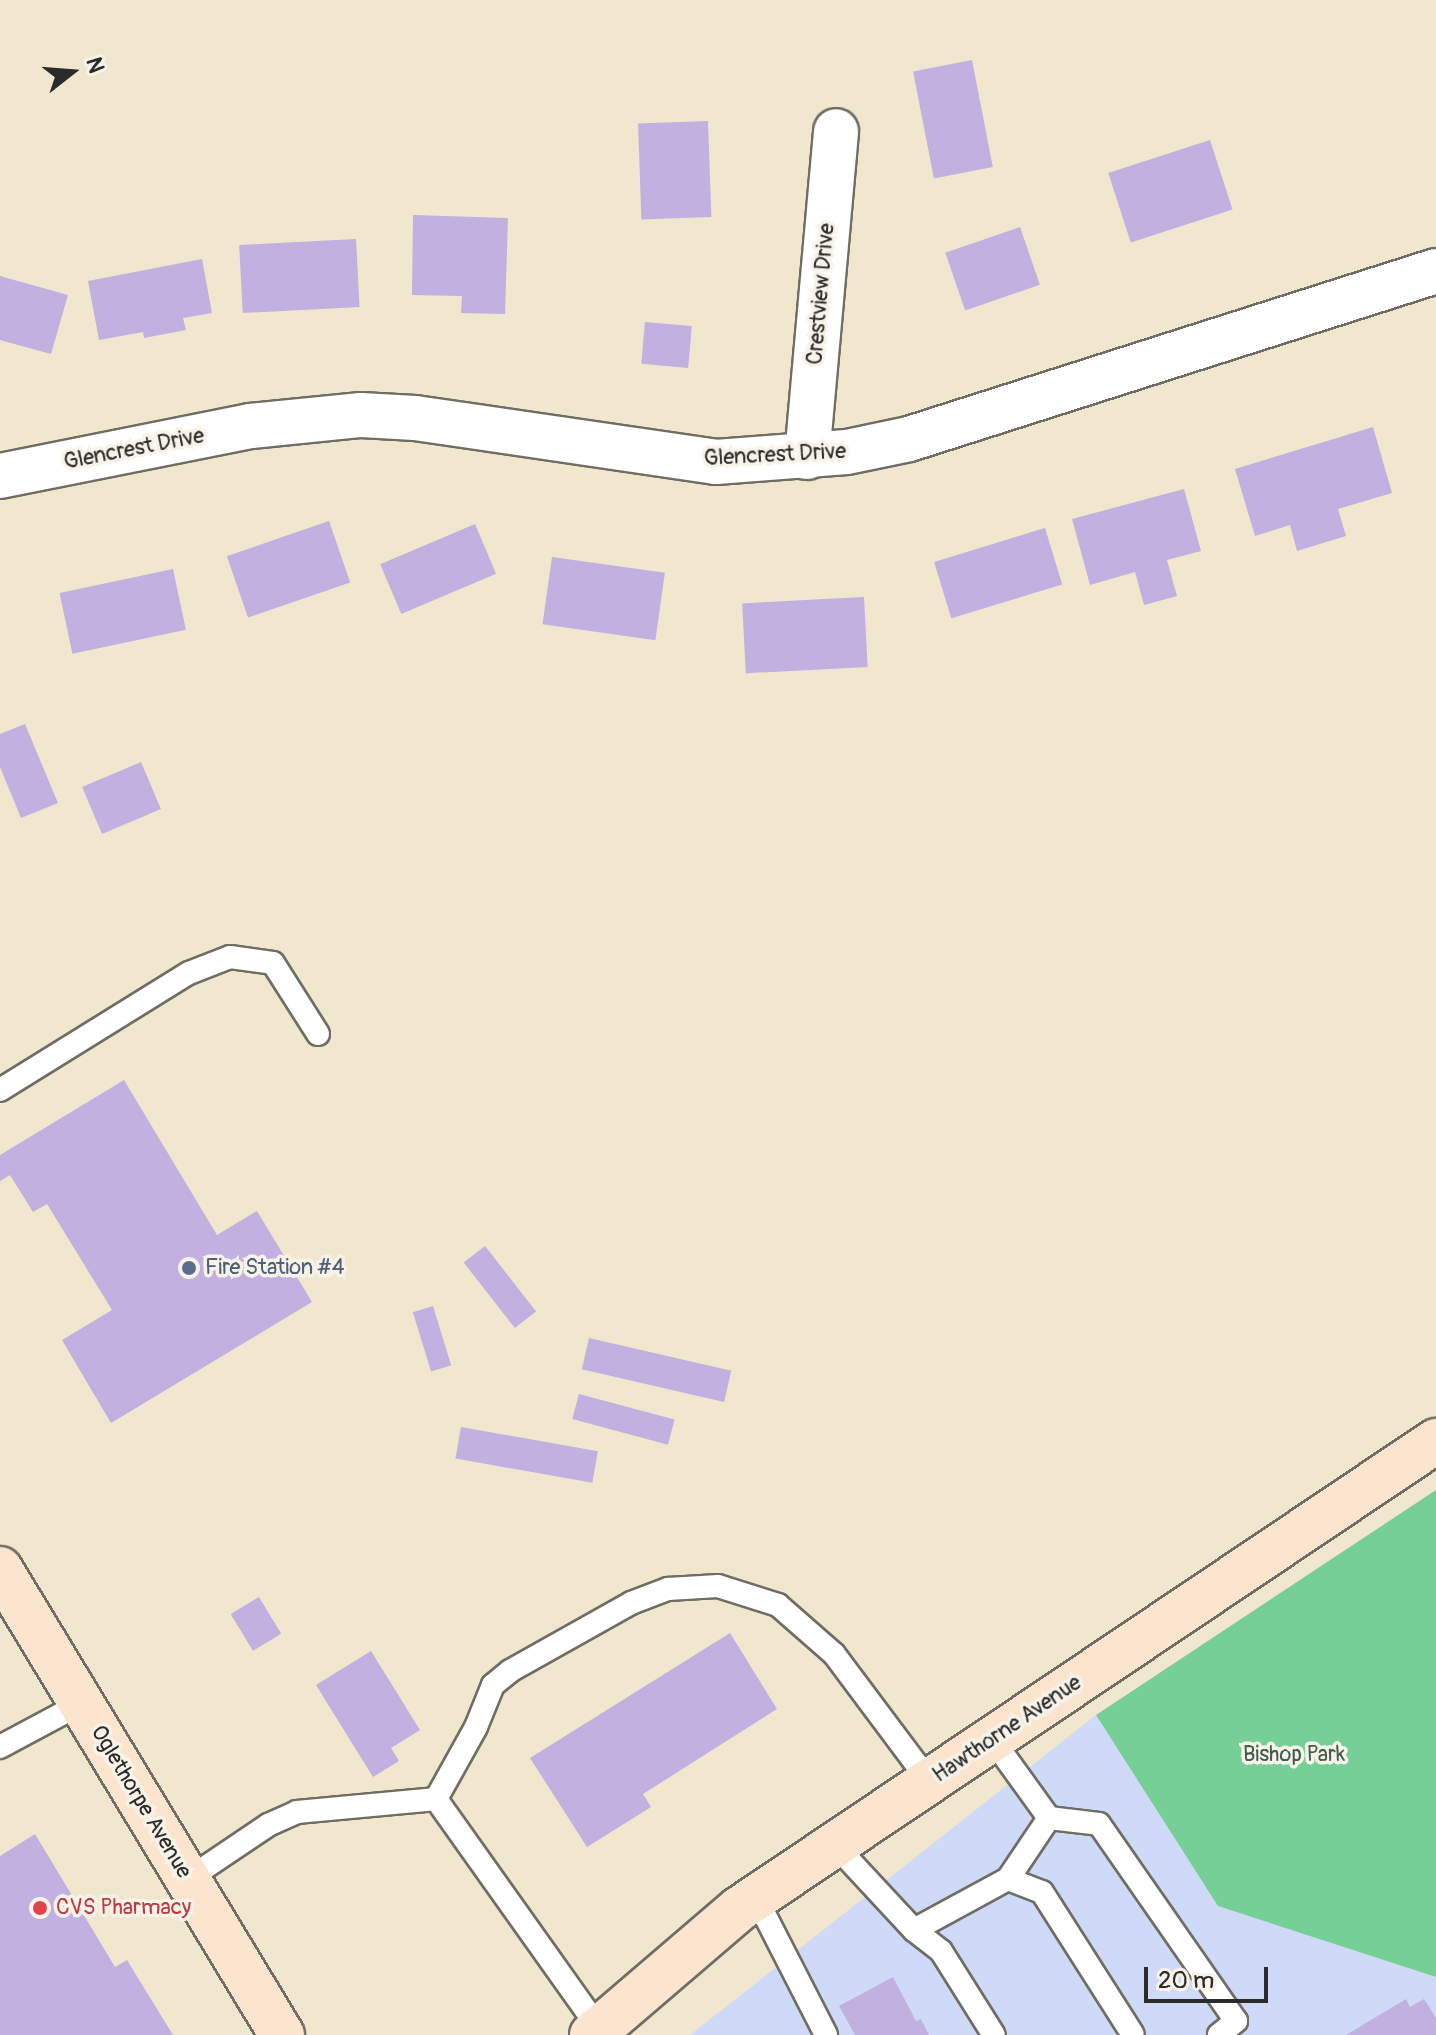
<!DOCTYPE html>
<html>
<head>
<meta charset="utf-8">
<style>
	body { margin:0 }
	#map { position:relative; width:1436px; height:2035px; overflow:hidden; background:#f0e7ce; font-family:Pangolin,sans-serif }
	div>[style] { position:absolute }
	.built>* { inset:0; background:#cfdaf9 }
	.green>* { inset:0; background:#75cf96 }
	.building>* { inset:0; background:#c2b0e1; transform-origin:0 0 }
	.roads { filter:drop-shadow(2px 0 #706d64) drop-shadow(-2px 0 #706d64) drop-shadow(0 2px #706d64) drop-shadow(0 -2px #706d64) }
	.service>* { height:22px; margin:-11px; padding:0 11px; transform-origin:11px; border-radius:11px; background:#fff }
	.minor>* { height:44px; margin:-22px; padding:0 22px; transform-origin:22px; border-radius:22px; background:#fff }
	.secondary>* { height:44px; margin:-22px; padding:0 22px; transform-origin:22px; border-radius:22px; background:#fbe5cf }
	.dots>* { width:22px; height:22px; translate:-50% -50%; box-sizing:border-box; border:4px solid #f7f3e8; border-radius:50% }
	span { translate:-50% -50%; white-space:nowrap; text-align:center; line-height:1.15; -webkit-text-stroke:7px #f7f3e8; paint-order:stroke }
	.street-label { font-size:22px; color:#2b2b2b }
	.service-label { font-size:22px; color:#4e5e75 }
	.left { translate:0 -50%; text-align:left }
	.park-label { font-size:22px; color:#415c4b }
	.health-label { font-size:22px; color:#be3a42 }
	.north { position:absolute; left:32px; top:32px; width:80px; height:80px; -webkit-text-stroke:6px #f7f3e8; paint-order:stroke; rotate:73deg; font-size:22px; font-weight:700; line-height:32px; text-align:center; color:#2b2b2b }
	.north::after { content:''; display:block; margin:auto; width:28px; height:36px; background:#2b2b2b; clip-path:polygon(50% 0,100% 100%,50% 72%,0 100%) }
	.scale { position:absolute; left:1144px; top:1967px; width:124px; height:36px; box-sizing:border-box; border:4px solid #2b2b2b; border-top:0; padding-left:10px; font-size:24px; line-height:28px; white-space:nowrap; color:#2b2b2b; -webkit-text-stroke:6px #f7f3e8; paint-order:stroke }
</style>
</head>
<body>
<div id="map">
	<div class="built">
		<i style="clip-path:polygon(1096px 1715px,1218px 1905px,1436px 1977px,1436px 2035px,690px 2035px)"></i>
	</div>
	<div class="green">
		<i style="clip-path:polygon(1436px 1490px,1436px 1977px,1218px 1906px,1096px 1715px)"></i>
	</div>
	<div class="building">
		<i style="left:972px;top:60px;width:109px;height:60px;rotate:79deg"></i>
		<i style="left:708px;top:121px;width:96px;height:70px;rotate:88deg"></i>
		<i style="left:1210px;top:140px;width:73px;height:107px;rotate:72deg"></i>
		<i style="clip-path:polygon(413px 215px,508px 218px,505px 314px,461px 313px,462px 296px,412px 295px)"></i>
		<i style="left:1020px;top:227px;width:61px;height:79px;rotate:71deg"></i>
		<i style="left:356px;top:239px;width:68px;height:117px;rotate:87deg"></i>
		<i style="clip-path:polygon(202px 259px,212px 313px,183px 318px,186px 330px,144px 338px,143px 332px,99px 340px,88px 281px)"></i>
		<i style="clip-path:polygon(0 276px,68px 295px,51px 354px,0 340px)"></i>
		<i style="left:645px;top:322px;width:47px;height:42px;rotate:5deg"></i>
		<i style="clip-path:polygon(1373px 427px,1392px 493px,1338px 509px,1346px 536px,1297px 551px,1290px 525px,1255px 536px,1235px 469px)"></i>
		<i style="clip-path:polygon(1184px 489px,1201px 551px,1167px 560px,1177px 596px,1144px 605px,1135px 572px,1090px 585px,1072px 519px)"></i>
		<i style="left:329px;top:521px;width:65px;height:108px;rotate:71deg"></i>
		<i style="left:475px;top:524px;width:54px;height:103px;rotate:67deg"></i>
		<i style="left:1045px;top:528px;width:59px;height:116px;rotate:73deg"></i>
		<i style="left:552px;top:557px;width:114px;height:68px;rotate:8deg"></i>
		<i style="left:173px;top:569px;width:62px;height:116px;rotate:78deg"></i>
		<i style="left:864px;top:597px;width:70px;height:122px;rotate:87deg"></i>
		<i style="clip-path:polygon(25px 724px,58px 803px,21px 818px,0 767px,0 734px)"></i>
		<i style="left:141px;top:762px;width:51px;height:64px;rotate:67deg"></i>
		<i style="clip-path:polygon(124px 1080px,217px 1235px,257px 1211px,312px 1302px,111px 1423px,62px 1340px,112px 1310px,47px 1204px,33px 1212px,10px 1175px,0 1181px,0 1155px)"></i>
		<i style="left:485px;top:1246px;width:83px;height:27px;rotate:52deg"></i>
		<i style="left:433px;top:1306px;width:62px;height:21px;rotate:73deg"></i>
		<i style="left:589px;top:1338px;width:146px;height:32px;rotate:13deg"></i>
		<i style="left:579px;top:1394px;width:99px;height:26px;rotate:15deg"></i>
		<i style="left:461px;top:1427px;width:139px;height:32px;rotate:10deg"></i>
		<i style="left:259px;top:1597px;width:43px;height:33px;rotate:59deg"></i>
		<i style="clip-path:polygon(730px 1633px,777px 1709px,643px 1794px,651px 1807px,587px 1847px,530px 1758px)"></i>
		<i style="clip-path:polygon(371px 1651px,420px 1730px,391px 1748px,399px 1761px,373px 1777px,316px 1685px)"></i>
		<i style="clip-path:polygon(35px 1834px,115px 1967px,127px 1960px,173px 2035px,0 2035px,0 1856px)"></i>
		<i style="clip-path:polygon(893px 1977px,916px 2021px,921px 2019px,929px 2035px,855px 2035px,839px 2006px)"></i>
		<i style="clip-path:polygon(1406px 1999px,1410px 2007px,1424px 1999px,1436px 2018px,1436px 2035px,1346px 2035px)"></i>
	</div>
	<div class="roads">
		<div class="service">
			<i style="left:0;top:1090px;width:222px;rotate:-31.8deg"></i>
			<i style="left:189px;top:973px;width:44px;rotate:-21.3deg"></i>
			<i style="left:230px;top:957px;width:43px;rotate:7.9deg"></i>
			<i style="left:273px;top:963px;width:84px;rotate:57.6deg"></i>
			<i style="left:992px;top:1739px;width:97px;rotate:54.2deg"></i>
			<i style="left:1049px;top:1818px;width:50px;rotate:6.8deg"></i>
			<i style="left:1099px;top:1824px;width:240px;rotate:55.2deg"></i>
			<i style="left:1236px;top:2021px;width:22px;rotate:141deg"></i>
			<i style="left:0;top:1747px;width:93px;rotate:-28.2deg"></i>
			<i style="left:436px;top:1799px;width:82px;rotate:-60.9deg"></i>
			<i style="left:476px;top:1727px;width:45px;rotate:-68deg"></i>
			<i style="left:493px;top:1685px;width:22px;rotate:-39deg"></i>
			<i style="left:510px;top:1671px;width:139px;rotate:-29.3deg"></i>
			<i style="left:631px;top:1603px;width:40px;rotate:-21deg"></i>
			<i style="left:668px;top:1589px;width:50px;rotate:-3.4deg"></i>
			<i style="left:718px;top:1586px;width:63px;rotate:17.6deg"></i>
			<i style="left:778px;top:1605px;width:74px;rotate:41.2deg"></i>
			<i style="left:834px;top:1654px;width:159px;rotate:53.2deg"></i>
			<i style="left:835px;top:1845px;width:116px;rotate:47.1deg"></i>
			<i style="left:914px;top:1930px;width:34px;rotate:38deg"></i>
			<i style="left:941px;top:1951px;width:99px;rotate:57.8deg"></i>
			<i style="left:188px;top:1879px;width:97px;rotate:-34deg"></i>
			<i style="left:268px;top:1825px;width:32px;rotate:-24deg"></i>
			<i style="left:297px;top:1812px;width:140px;rotate:-5.3deg"></i>
			<i style="left:436px;top:1799px;width:281px;rotate:54.6deg"></i>
			<i style="left:1008px;top:1879px;width:36px;rotate:21deg"></i>
			<i style="left:1042px;top:1892px;width:169px;rotate:57.5deg"></i>
			<i style="left:756px;top:1898px;width:154px;rotate:62.9deg"></i>
			<i style="left:914px;top:1930px;width:107px;rotate:-28.5deg"></i>
			<i style="left:1008px;top:1879px;width:73px;rotate:-56.1deg"></i>
		</div>
		<div class="minor">
			<i style="left:807px;top:457px;width:327px;rotate:-84.9deg"></i>
			<i style="left:0;top:476px;width:256px;rotate:-11.3deg"></i>
			<i style="left:251px;top:426px;width:111px;rotate:-5.7deg"></i>
			<i style="left:361px;top:415px;width:54px;rotate:3.2deg"></i>
			<i style="left:415px;top:418px;width:304px;rotate:8.3deg"></i>
			<i style="left:716px;top:462px;width:131px;rotate:-4.4deg"></i>
			<i style="left:847px;top:452px;width:63px;rotate:-11.8deg"></i>
			<i style="left:909px;top:439px;width:553px;rotate:-17.68deg"></i>
		</div>
		<div class="secondary">
			<i style="left:0;top:1569px;width:545px;rotate:58.82deg"></i>
			<i style="left:592px;top:2035px;width:194px;rotate:-40.6deg"></i>
			<i style="left:739px;top:1909px;width:840px;rotate:-33.88deg"></i>
		</div>
	</div>
	<div class="dots">
		<i style="left:189px;top:1268px;background:#5c6f8a"></i>
		<i style="left:40px;top:1908px;background:#e0444e"></i>
	</div>
	<div class="street-label">
		<span style="left:821px;top:294px;rotate:-85deg">Crestview Drive</span>
		<span style="left:134px;top:449px;rotate:-11deg">Glencrest Drive</span>
		<span style="left:775px;top:455px;rotate:-3deg">Glencrest Drive</span>
		<span style="left:1007px;top:1729px;rotate:-34deg">Hawthorne Avenue</span>
		<span style="left:141px;top:1802px;rotate:59deg">Oglethorpe Avenue</span>
	</div>
	<div class="service-label">
		<span class="left" style="left:205px;top:1268px">Fire Station #4</span>
	</div>
	<div class="park-label">
		<span style="left:1294px;top:1755px">Bishop Park</span>
	</div>
	<div class="health-label">
		<span class="left" style="left:56px;top:1908px">CVS Pharmacy</span>
	</div>
	<div class="north">N</div>
	<div class="scale">20 m</div>
</div>
</body>
</html>
